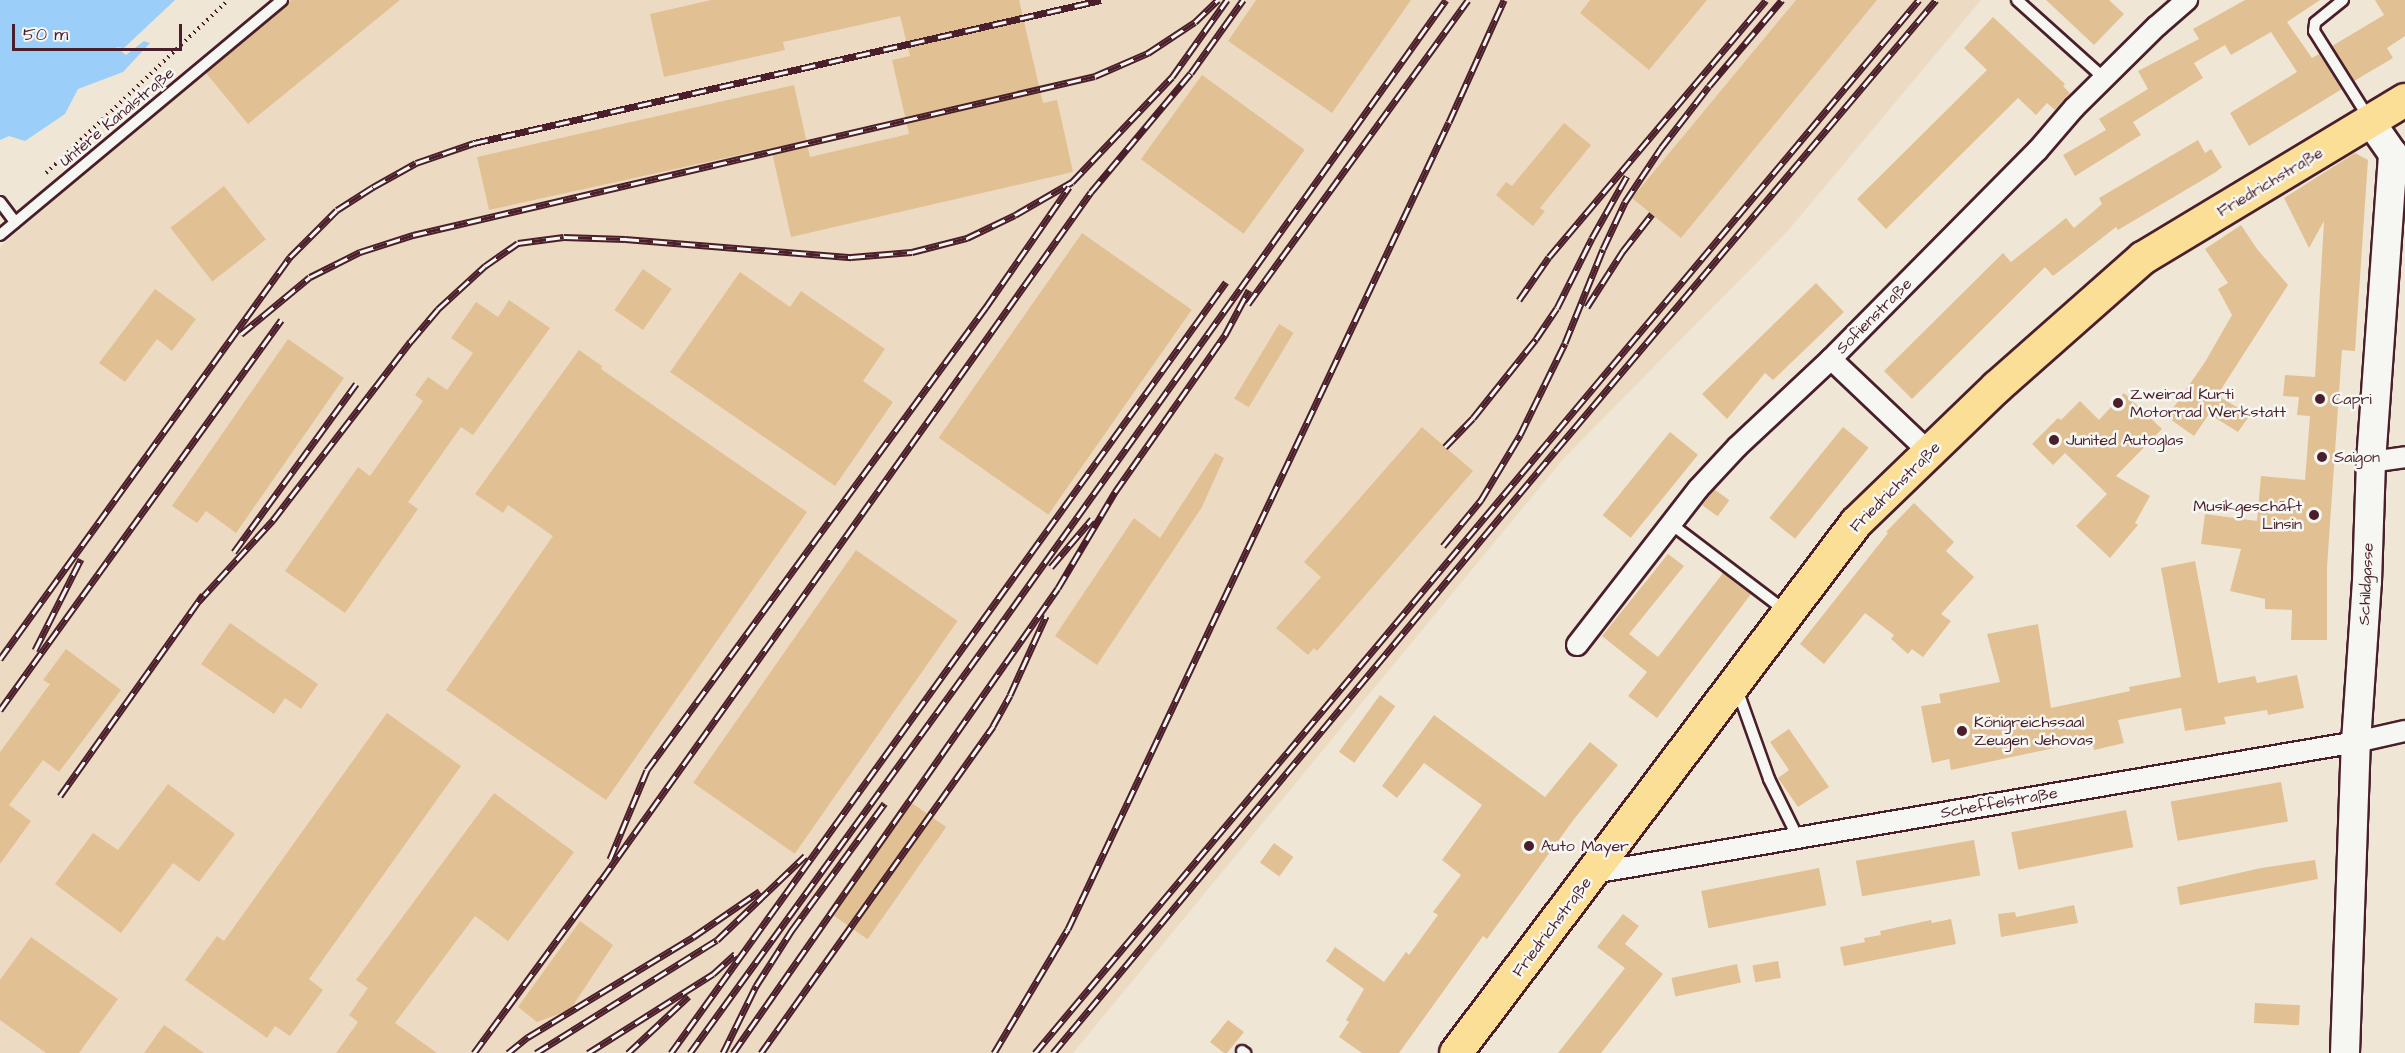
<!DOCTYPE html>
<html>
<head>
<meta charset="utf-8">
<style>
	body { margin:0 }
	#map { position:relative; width:2405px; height:1053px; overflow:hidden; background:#f0e6d6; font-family:"Architects Daughter",sans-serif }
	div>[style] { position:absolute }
	.built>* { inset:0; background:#ecdbc2 }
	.water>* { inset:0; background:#9bcef9 }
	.building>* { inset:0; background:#e1c194; transform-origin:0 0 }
	.path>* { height:4px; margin-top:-2px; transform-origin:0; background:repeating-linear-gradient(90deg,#4a1f2b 0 1.5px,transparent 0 6px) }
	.roads { filter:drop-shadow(2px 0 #4a1f2b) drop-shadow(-2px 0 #4a1f2b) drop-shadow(0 2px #4a1f2b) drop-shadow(0 -2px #4a1f2b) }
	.lane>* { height:10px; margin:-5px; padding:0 5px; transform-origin:5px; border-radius:5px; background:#f6f6f2 }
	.street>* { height:20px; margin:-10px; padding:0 10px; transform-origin:10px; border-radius:10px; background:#f6f6f2 }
	.secondary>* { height:28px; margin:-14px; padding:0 14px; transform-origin:14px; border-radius:14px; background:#f6f6f2 }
	.primary>* { height:32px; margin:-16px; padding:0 16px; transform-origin:16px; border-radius:16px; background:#fbdf96 }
	.rail>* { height:7px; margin-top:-3.5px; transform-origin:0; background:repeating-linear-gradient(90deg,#f6f6f2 0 14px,#4a1f2b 0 28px); box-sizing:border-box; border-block:2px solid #4a1f2b }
	.dots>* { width:16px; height:16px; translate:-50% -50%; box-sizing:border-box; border:3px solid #f6f6f2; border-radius:50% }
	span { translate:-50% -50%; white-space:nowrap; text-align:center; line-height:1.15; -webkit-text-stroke:5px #f6f6f2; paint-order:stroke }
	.street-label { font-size:16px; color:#4a1f2b }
	.poi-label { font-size:16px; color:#4a1f2b }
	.left { translate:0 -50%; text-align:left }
	.right { translate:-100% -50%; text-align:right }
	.scale { position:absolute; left:12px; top:24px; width:170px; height:27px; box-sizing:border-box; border:3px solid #4a1f2b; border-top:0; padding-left:8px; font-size:18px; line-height:21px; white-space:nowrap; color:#4a1f2b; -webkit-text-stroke:4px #f6f6f2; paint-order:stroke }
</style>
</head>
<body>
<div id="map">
	<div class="built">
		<i style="clip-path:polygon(289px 0,1981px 0,1786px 233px,1564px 458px,1073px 1053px,0 1053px,0 247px,202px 70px)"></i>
	</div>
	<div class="water">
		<i style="clip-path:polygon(0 0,175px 0,124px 48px,116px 47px,126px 55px,144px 41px,150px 43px,123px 72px,78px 89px,65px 114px,25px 141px,9px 136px,0 140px)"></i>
	</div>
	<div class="building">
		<i style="clip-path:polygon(291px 0,400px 0,248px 124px,206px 73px)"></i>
		<i style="clip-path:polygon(711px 0,1019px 0,1043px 103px,1057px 100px,1073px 172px,791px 237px,771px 148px,489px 210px,477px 157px,794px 85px,810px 157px,909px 134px,892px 60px,910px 56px,900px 16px,783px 42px,785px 50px,664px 77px,650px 14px)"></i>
		<i style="clip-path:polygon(1256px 0,1411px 0,1332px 113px,1228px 41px)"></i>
		<i style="clip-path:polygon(1590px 0,1707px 0,1649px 70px,1580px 13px)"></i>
		<i style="clip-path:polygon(1796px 0,1877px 0,1681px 238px,1632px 198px)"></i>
		<i style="clip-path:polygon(2046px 0,2109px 0,2124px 14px,2094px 45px)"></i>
		<i style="clip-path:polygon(2245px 0,2320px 0,2287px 22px,2312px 58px,2319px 54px,2342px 89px,2249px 146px,2230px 113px,2297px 72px,2271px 32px,2231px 55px,2225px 45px,2194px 63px,2203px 78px,2133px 122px,2141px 135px,2075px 176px,2063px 155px,2106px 130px,2099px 119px,2148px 89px,2138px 71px,2199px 39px,2193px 29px)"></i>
		<i style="clip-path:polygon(2375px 0,2405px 0,2405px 36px,2387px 48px,2393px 58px,2354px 81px,2332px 46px,2384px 15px)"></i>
		<i style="clip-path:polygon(1993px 17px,2065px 84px,2063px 86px,2070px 93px,2055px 110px,2047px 103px,2036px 115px,2018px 98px,1886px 229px,1857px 199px,1987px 70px,1964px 48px)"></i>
		<i style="left:1202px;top:75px;width:127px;height:104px;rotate:36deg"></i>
		<i style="clip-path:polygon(1564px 123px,1591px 145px,1540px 208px,1545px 211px,1533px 226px,1496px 195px,1506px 182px,1512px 186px)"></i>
		<i style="clip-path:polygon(2198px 140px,2205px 153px,2211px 149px,2222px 167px,2216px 172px,2118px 230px,2116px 227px,2053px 276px,2045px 267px,1912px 399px,1884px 371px,2003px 253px,2011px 262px,2066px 218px,2074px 228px,2102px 204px,2099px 198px)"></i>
		<i style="clip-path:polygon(2355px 153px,2368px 160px,2355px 351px,2342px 350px,2327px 567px,2327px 640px,2291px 640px,2292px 610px,2265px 609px,2265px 599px,2230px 591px,2241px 549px,2201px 544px,2205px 514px,2257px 521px,2261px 476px,2305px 480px,2310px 416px,2297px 415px,2299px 397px,2283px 396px,2285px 375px,2315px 377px,2324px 221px,2309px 248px,2284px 198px)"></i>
		<i style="left:224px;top:186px;width:68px;height:68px;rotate:52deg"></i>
		<i style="clip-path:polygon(2241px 225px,2257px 249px,2288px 285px,2220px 391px,2223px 393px,2220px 397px,2250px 415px,2238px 432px,2209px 414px,2194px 436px,2167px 417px,2205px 362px,2232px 315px,2218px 289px,2228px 283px,2205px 249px)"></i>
		<i style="left:1082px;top:233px;width:134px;height:250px;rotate:35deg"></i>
		<i style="left:643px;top:269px;width:35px;height:50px;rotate:35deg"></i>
		<i style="clip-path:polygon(740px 272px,790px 307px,801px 291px,885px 349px,863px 381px,893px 402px,835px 486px,670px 372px)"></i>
		<i style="clip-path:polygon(1816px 283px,1844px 312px,1773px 380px,1765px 373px,1727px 419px,1702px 394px)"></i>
		<i style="clip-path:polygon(155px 289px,196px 319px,172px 351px,157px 339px,125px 382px,99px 363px)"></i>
		<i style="clip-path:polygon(509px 300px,550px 328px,473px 435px,461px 427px,408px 502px,418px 509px,345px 613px,285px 571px,358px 467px,370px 476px,423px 401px,415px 395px,428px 377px,447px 390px,473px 353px,451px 338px,476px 302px,498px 317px)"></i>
		<i style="left:1279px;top:324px;width:17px;height:87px;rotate:31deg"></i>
		<i style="clip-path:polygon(288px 339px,344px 378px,236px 533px,206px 511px,197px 523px,172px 506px)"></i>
		<i style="clip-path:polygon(579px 350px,602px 366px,601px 369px,807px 512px,606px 800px,446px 690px,553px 536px,508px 505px,503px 513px,475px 494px)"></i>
		<i style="clip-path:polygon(2124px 393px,2162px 429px,2116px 476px,2150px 496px,2135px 523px,2138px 525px,2110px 558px,2076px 526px,2107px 494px,2065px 453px,2053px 465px,2032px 444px,2058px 418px,2061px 420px,2080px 401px,2099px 420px)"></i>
		<i style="clip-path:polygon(1422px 427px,1473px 471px,1317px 651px,1314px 648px,1308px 655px,1276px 628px,1321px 577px,1304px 562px)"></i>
		<i style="left:1843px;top:427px;width:33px;height:117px;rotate:39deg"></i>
		<i style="left:1670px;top:432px;width:36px;height:107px;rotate:39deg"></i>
		<i style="clip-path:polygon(1215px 453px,1224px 458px,1202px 507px,1097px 665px,1055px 636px,1134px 518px,1160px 538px)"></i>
		<i style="left:1714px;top:489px;width:19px;height:20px;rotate:36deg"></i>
		<i style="clip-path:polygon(1914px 503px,1954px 542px,1946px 551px,1974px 577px,1941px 614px,1951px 621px,1923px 657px,1912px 649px,1908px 654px,1891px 639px,1894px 635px,1865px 613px,1824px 664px,1800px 644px,1888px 533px,1886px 532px)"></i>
		<i style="left:856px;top:550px;width:124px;height:284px;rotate:35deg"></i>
		<i style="clip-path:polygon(1668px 554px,1684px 566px,1629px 634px,1658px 657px,1723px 573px,1751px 594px,1657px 718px,1628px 696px,1647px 672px,1602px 636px)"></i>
		<i style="clip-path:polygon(2195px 561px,2218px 683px,2255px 676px,2257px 683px,2297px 675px,2304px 708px,2268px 715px,2267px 710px,2224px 717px,2226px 724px,2185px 731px,2181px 708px,2118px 720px,2124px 743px,2094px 750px,2092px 740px,1951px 770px,1949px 759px,1932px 763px,1921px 706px,1941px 703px,1939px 694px,2000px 682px,1987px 634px,2038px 624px,2051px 708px,2130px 691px,2129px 687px,2181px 677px,2161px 568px)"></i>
		<i style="clip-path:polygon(230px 623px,318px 684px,301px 709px,285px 698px,274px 714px,201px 664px)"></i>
		<i style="clip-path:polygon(66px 649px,121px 690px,59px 772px,43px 760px,9px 805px,31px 821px,0 864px,0 752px,50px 684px,43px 680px)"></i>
		<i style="left:1380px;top:695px;width:19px;height:70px;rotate:36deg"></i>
		<i style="clip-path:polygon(387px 713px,461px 766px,309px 979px,323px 990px,290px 1036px,275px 1026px,267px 1038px,185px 980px,217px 936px,224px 941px)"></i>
		<i style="clip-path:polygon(1434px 715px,1545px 797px,1590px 742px,1618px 765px,1574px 819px,1487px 939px,1483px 936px,1399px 1053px,1362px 1053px,1339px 1037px,1349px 1022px,1346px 1020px,1364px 989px,1326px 961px,1335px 947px,1384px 982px,1406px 952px,1409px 955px,1438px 915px,1433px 912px,1461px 875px,1442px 860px,1482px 805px,1424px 763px,1397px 798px,1382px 786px)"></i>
		<i style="clip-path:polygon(1789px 729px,1829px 787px,1798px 807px,1778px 778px,1789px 770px,1770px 742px)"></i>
		<i style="left:2281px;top:782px;width:40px;height:112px;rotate:80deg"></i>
		<i style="clip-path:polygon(168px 784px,235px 834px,199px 882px,173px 863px,121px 933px,55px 884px,93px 833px,118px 850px)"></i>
		<i style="clip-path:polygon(494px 793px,574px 852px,508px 941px,475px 916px,395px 1023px,437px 1053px,336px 1053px,358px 1022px,349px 1015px,368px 988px,356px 980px)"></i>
		<i style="left:906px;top:799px;width:49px;height:137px;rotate:35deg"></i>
		<i style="left:2126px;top:810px;width:38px;height:117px;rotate:79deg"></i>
		<i style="left:1974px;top:840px;width:36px;height:120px;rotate:80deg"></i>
		<i style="left:1274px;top:843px;width:24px;height:24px;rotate:36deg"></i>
		<i style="clip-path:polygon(2315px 860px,2318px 879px,2180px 905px,2177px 887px,2261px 868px)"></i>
		<i style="left:1819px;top:868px;width:38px;height:120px;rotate:79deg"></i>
		<i style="clip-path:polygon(2074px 905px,2078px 923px,2001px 937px,1998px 914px,2015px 912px,2016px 917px)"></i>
		<i style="clip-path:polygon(1623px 914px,1639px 926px,1625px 944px,1663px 974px,1601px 1053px,1558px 1053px,1625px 968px,1597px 947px)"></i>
		<i style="clip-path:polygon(1951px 919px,1956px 944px,1844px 966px,1840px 947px,1865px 942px,1864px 938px,1881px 935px,1880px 931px,1931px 920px,1932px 923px)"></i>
		<i style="clip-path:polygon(580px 921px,613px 945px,570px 1010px,537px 1022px,518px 1007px)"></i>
		<i style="clip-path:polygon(31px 937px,118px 999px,79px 1053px,46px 1053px,0 1020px,0 980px)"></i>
		<i style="left:1778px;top:961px;width:17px;height:26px;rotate:80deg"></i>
		<i style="left:1737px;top:964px;width:19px;height:67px;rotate:78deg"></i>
		<i style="left:2255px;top:1003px;width:45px;height:20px;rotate:3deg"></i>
		<i style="clip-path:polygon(1228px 1020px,1244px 1032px,1227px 1053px,1224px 1053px,1210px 1042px)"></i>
		<i style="clip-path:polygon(164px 1025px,204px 1053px,144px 1053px)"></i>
	</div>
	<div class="path">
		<i style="left:46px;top:173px;width:251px;rotate:-43.5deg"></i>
	</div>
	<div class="roads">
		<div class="lane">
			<i style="left:2017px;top:0;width:117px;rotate:41.9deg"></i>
			<i style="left:2343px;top:0;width:36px;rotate:141deg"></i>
			<i style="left:2315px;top:23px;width:8px;rotate:97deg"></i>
			<i style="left:2314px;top:31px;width:105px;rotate:57.8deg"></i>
			<i style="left:0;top:202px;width:25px;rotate:53deg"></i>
			<i style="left:0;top:235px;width:367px;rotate:-39.8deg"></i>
			<i style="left:1671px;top:524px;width:146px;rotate:37.2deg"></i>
			<i style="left:1737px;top:689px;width:96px;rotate:70.4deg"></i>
			<i style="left:1769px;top:779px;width:66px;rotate:63.8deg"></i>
			<i style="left:1242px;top:1051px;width:4px;rotate:34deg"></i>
		</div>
		<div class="street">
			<i style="left:1831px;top:359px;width:135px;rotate:43.5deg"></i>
			<i style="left:2371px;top:462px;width:34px;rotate:-8deg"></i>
			<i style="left:1577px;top:645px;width:197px;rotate:-52.2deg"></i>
			<i style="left:1698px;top:489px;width:57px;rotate:-47.1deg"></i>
			<i style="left:1737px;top:447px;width:129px;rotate:-43.1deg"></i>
			<i style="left:1831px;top:359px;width:293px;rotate:-45.3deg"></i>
			<i style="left:2037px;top:151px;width:57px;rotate:-49.3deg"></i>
			<i style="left:2074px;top:108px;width:117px;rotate:-44.7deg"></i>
			<i style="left:2157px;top:26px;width:40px;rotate:-41deg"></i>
			<i style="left:1593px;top:873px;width:774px;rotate:-9.74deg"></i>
			<i style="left:2356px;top:742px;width:50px;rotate:-12.7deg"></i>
		</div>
		<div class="secondary">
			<i style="left:2345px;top:1053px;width:311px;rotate:-88deg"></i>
			<i style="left:2356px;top:742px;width:160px;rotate:-86.1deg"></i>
			<i style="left:2367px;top:582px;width:120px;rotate:-88.1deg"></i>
			<i style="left:2371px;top:462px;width:309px;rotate:-85.9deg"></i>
			<i style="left:2393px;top:154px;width:39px;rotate:-125deg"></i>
		</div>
		<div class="primary">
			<i style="left:1456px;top:1053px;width:664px;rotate:-52.96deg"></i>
			<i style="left:1856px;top:523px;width:196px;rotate:-44deg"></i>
			<i style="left:1997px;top:387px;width:195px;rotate:-41.5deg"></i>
			<i style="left:2143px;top:258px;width:306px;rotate:-31.1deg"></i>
		</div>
	</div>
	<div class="rail">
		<i style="left:1519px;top:300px;width:52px;rotate:-55.1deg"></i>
		<i style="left:1549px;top:257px;width:336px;rotate:-49.8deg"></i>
		<i style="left:1248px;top:304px;width:375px;rotate:-54.1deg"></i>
		<i style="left:1587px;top:307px;width:67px;rotate:-57.3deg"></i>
		<i style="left:1623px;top:251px;width:47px;rotate:-51.9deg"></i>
		<i style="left:241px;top:334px;width:89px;rotate:-39.6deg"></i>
		<i style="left:310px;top:277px;width:56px;rotate:-26.6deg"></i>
		<i style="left:360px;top:252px;width:56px;rotate:-17.8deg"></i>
		<i style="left:413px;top:235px;width:700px;rotate:-13.12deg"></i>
		<i style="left:1095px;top:76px;width:58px;rotate:-23.5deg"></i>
		<i style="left:1148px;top:53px;width:56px;rotate:-33.4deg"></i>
		<i style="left:1195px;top:22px;width:32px;rotate:-44deg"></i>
		<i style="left:1445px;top:447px;width:40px;rotate:-46deg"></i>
		<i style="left:1473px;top:418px;width:101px;rotate:-51.4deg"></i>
		<i style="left:1536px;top:339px;width:37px;rotate:-56deg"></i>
		<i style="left:1557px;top:308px;width:78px;rotate:-63.4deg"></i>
		<i style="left:1592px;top:238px;width:71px;rotate:-60.6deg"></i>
		<i style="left:1443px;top:546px;width:60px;rotate:-50.4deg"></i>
		<i style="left:1481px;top:500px;width:76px;rotate:-59deg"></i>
		<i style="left:1520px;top:435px;width:102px;rotate:-63.9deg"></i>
		<i style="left:1565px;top:343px;width:101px;rotate:-68deg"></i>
		<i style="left:1603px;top:249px;width:52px;rotate:-64.9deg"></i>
		<i style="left:1625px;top:202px;width:65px;rotate:-56.3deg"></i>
		<i style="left:1661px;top:148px;width:78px;rotate:-52.3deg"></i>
		<i style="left:1709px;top:86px;width:113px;rotate:-49.7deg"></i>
		<i style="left:234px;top:552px;width:208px;rotate:-54deg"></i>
		<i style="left:1051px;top:567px;width:63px;rotate:-49.5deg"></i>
		<i style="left:199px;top:601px;width:110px;rotate:-47.6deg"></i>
		<i style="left:273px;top:520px;width:226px;rotate:-52.4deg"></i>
		<i style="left:411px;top:341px;width:42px;rotate:-49.8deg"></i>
		<i style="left:438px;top:309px;width:64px;rotate:-42.5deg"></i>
		<i style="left:485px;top:266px;width:40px;rotate:-34.9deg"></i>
		<i style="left:518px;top:243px;width:46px;rotate:-7.4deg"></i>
		<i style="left:564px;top:237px;width:61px;rotate:1.9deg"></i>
		<i style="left:625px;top:239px;width:227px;rotate:4.6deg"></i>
		<i style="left:851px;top:257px;width:61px;rotate:-4.7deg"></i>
		<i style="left:912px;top:252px;width:57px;rotate:-14.3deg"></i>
		<i style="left:967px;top:238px;width:53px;rotate:-25.6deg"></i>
		<i style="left:1015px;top:215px;width:66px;rotate:-30.1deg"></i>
		<i style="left:1072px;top:182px;width:145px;rotate:-46.4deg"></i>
		<i style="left:1172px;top:77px;width:95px;rotate:-54.5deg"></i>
		<i style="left:35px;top:650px;width:102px;rotate:-63.2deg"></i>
		<i style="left:0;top:659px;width:496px;rotate:-54.2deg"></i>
		<i style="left:290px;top:257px;width:66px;rotate:-45deg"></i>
		<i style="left:337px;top:210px;width:43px;rotate:-32.6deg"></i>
		<i style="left:373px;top:187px;width:49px;rotate:-29.2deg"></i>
		<i style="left:416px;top:163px;width:61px;rotate:-19deg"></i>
		<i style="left:474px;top:143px;width:643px;rotate:-12.85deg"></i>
		<i style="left:0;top:710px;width:481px;rotate:-54.2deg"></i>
		<i style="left:60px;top:796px;width:247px;rotate:-54.6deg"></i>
		<i style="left:610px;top:859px;width:96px;rotate:-67.4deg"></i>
		<i style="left:647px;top:770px;width:574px;rotate:-53.79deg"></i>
		<i style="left:986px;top:307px;width:146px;rotate:-55.3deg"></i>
		<i style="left:474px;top:1053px;width:216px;rotate:-53.7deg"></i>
		<i style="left:602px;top:879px;width:843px;rotate:-54.56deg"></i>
		<i style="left:1091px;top:192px;width:155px;rotate:-50deg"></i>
		<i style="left:1191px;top:73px;width:90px;rotate:-54.5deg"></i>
		<i style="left:508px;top:1053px;width:26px;rotate:-39deg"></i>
		<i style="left:528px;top:1037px;width:193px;rotate:-31.2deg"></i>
		<i style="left:693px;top:937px;width:81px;rotate:-34.5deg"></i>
		<i style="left:536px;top:1053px;width:213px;rotate:-32deg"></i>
		<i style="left:717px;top:940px;width:122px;rotate:-43.7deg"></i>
		<i style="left:588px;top:1053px;width:148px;rotate:-32.3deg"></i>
		<i style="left:713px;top:974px;width:30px;rotate:-42deg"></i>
		<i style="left:628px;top:1053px;width:83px;rotate:-43.1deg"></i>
		<i style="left:671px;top:1053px;width:950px;rotate:-54.25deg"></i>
		<i style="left:690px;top:1053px;width:521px;rotate:-54.05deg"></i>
		<i style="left:996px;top:631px;width:775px;rotate:-54.51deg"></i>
		<i style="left:723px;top:1053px;width:75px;rotate:-63.8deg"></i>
		<i style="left:756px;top:986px;width:67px;rotate:-57.3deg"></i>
		<i style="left:792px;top:930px;width:157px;rotate:-53.8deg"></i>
		<i style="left:733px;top:1053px;width:567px;rotate:-55.05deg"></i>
		<i style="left:1058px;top:588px;width:112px;rotate:-59.3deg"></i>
		<i style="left:1115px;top:492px;width:192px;rotate:-55deg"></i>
		<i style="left:1225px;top:335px;width:51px;rotate:-61.9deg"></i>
		<i style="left:761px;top:1053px;width:401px;rotate:-54.6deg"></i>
		<i style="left:993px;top:726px;width:35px;rotate:-61deg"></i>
		<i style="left:1010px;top:695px;width:87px;rotate:-65.5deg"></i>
		<i style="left:994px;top:1053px;width:144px;rotate:-59.2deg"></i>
		<i style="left:1068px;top:929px;width:892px;rotate:-64.73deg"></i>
		<i style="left:1449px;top:122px;width:134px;rotate:-65.7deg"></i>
		<i style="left:1035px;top:1053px;width:1375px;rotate:-49.99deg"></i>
		<i style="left:1053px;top:1053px;width:785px;rotate:-50.17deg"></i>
		<i style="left:1556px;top:450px;width:589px;rotate:-49.82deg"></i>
	</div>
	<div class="dots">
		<i style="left:2320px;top:399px;background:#4a1f2b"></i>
		<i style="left:2118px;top:403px;background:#4a1f2b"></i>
		<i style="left:2054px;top:440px;background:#4a1f2b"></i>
		<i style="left:2322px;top:457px;background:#4a1f2b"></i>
		<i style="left:2314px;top:515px;background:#4a1f2b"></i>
		<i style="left:1962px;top:731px;background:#4a1f2b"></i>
		<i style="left:1529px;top:846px;background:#4a1f2b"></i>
	</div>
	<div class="street-label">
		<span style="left:117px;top:117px;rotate:-40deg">Untere Kanalstraße</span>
		<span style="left:2270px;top:182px;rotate:-31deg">Friedrichstraße</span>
		<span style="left:1874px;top:316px;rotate:-45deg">Sofienstraße</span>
		<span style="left:1895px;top:487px;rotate:-45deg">Friedrichstraße</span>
		<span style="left:2366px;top:584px;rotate:-87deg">Schildgasse</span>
		<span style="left:1999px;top:803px;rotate:-10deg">Scheffelstraße</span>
		<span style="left:1552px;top:927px;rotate:-53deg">Friedrichstraße</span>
	</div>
	<div class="poi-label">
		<span class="left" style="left:2130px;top:403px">Zweirad Kurti<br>Motorrad Werkstatt</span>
		<span class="left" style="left:2332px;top:399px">Capri</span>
		<span class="left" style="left:2066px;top:440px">Junited Autoglas</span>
		<span class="left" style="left:2334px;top:457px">Saigon</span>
		<span class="right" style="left:2302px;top:515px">Musikgeschäft<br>Linsin</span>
		<span class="left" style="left:1974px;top:731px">Königreichssaal<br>Zeugen Jehovas</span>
		<span class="left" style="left:1541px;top:846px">Auto Mayer</span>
	</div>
	<div class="scale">50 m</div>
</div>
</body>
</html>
